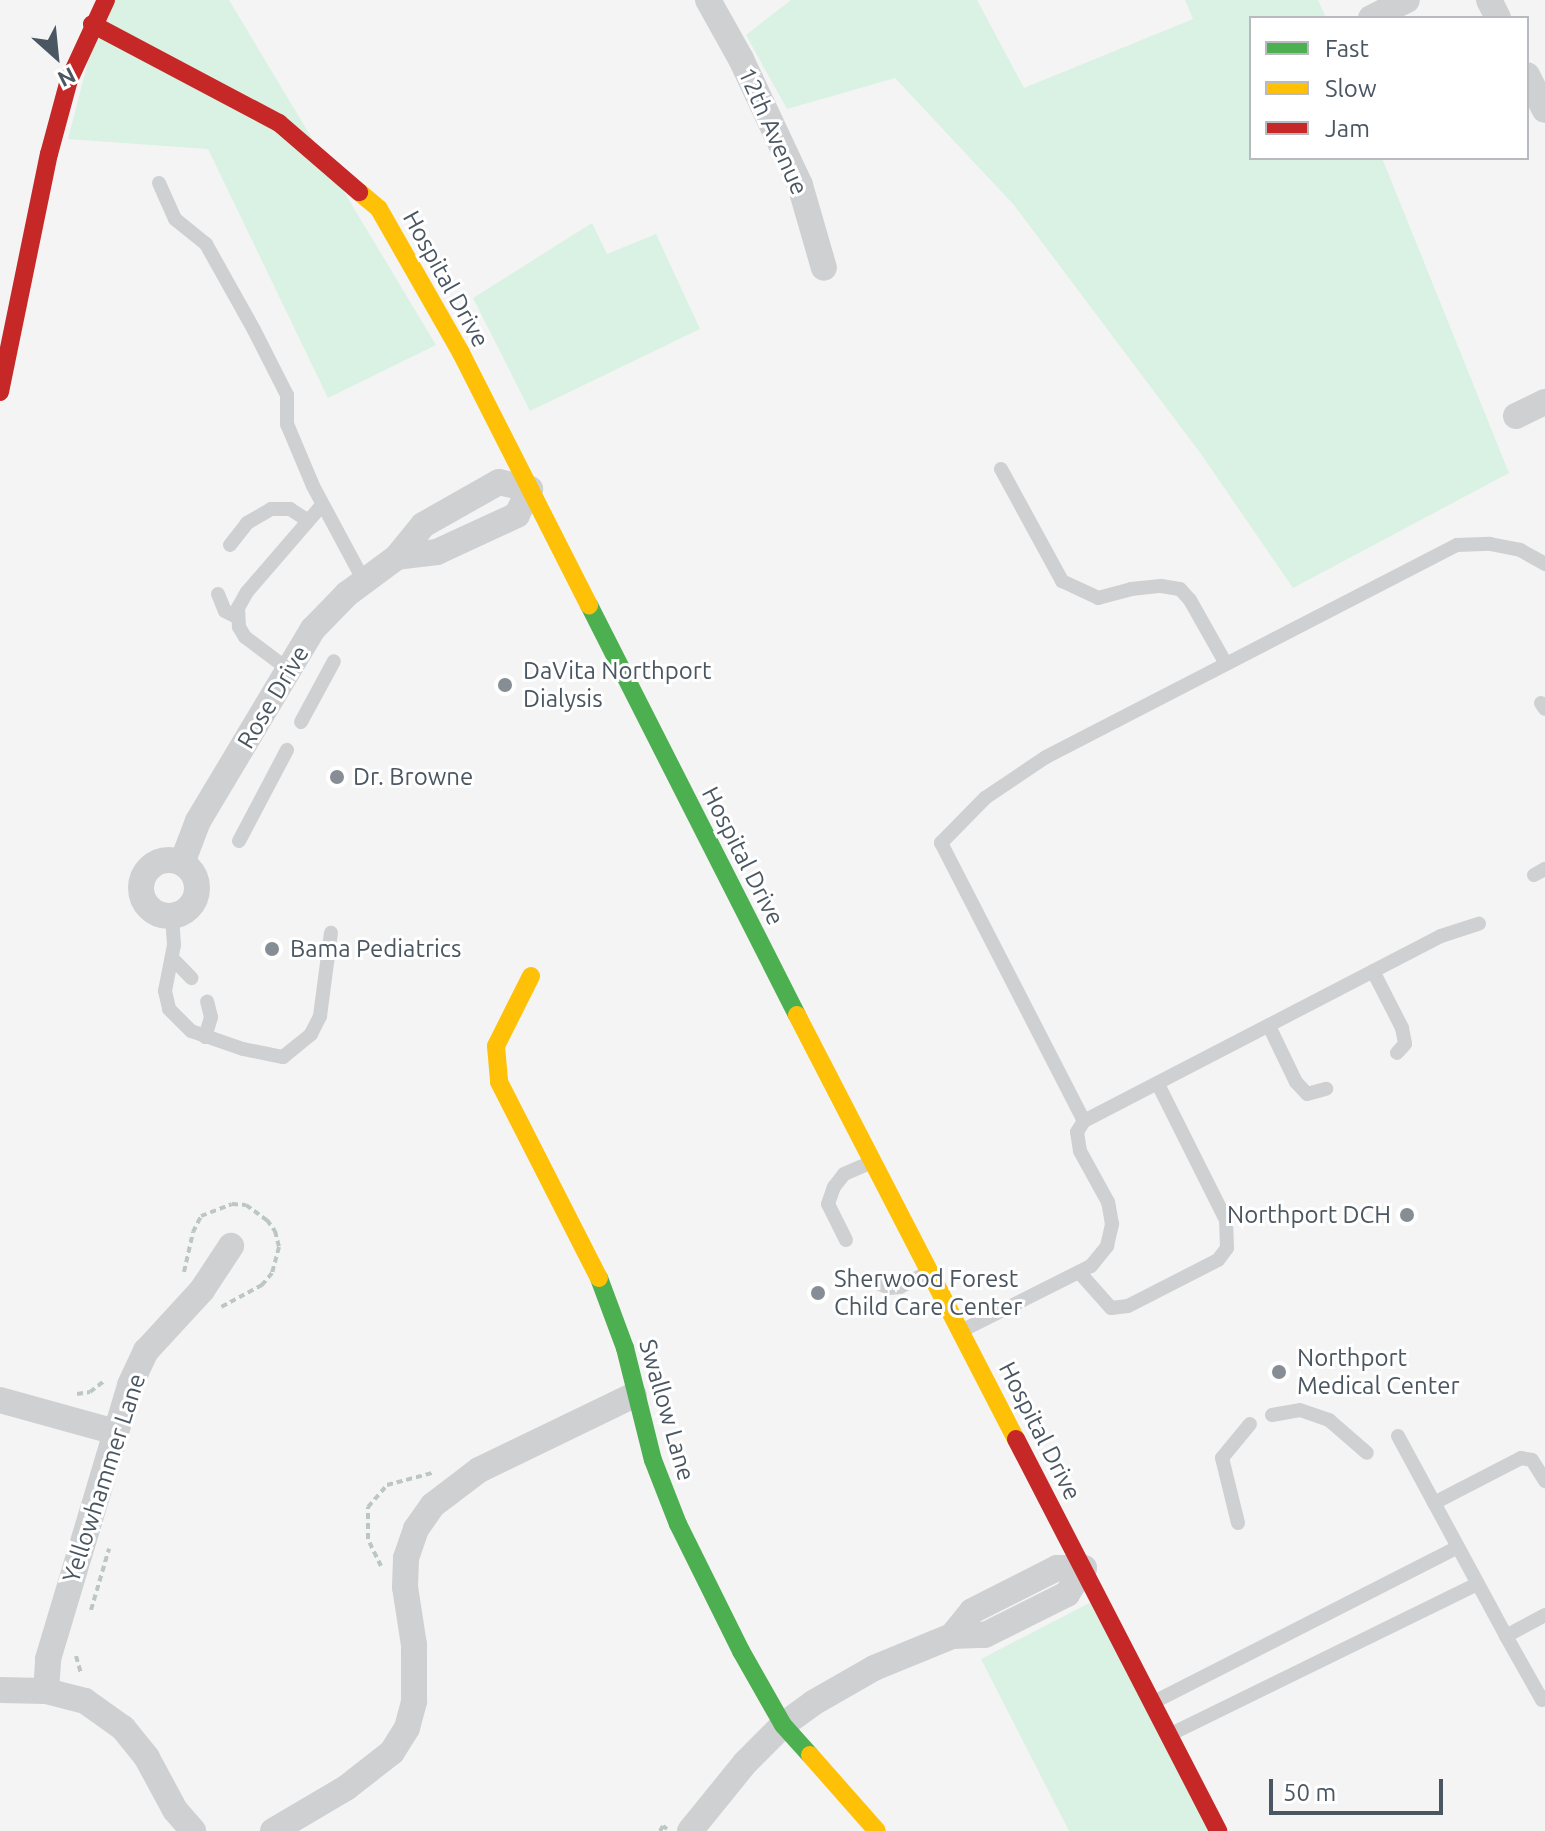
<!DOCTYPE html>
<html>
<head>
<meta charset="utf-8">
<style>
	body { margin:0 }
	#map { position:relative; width:1545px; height:1831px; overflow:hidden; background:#f4f4f4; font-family:Ubuntu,sans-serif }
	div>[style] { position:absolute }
	.green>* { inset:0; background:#d9f2e3 }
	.path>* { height:4px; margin-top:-2px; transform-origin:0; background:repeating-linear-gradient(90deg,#bcc7c4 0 6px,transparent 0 10px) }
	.lane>* { height:14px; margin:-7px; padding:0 7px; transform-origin:7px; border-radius:7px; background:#ced0d2 }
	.street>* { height:26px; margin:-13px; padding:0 13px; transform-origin:13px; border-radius:13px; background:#ced0d2 }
	.street>.ring { margin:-13px; padding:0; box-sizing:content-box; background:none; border:26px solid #ced0d2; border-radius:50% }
	.fast>* { height:18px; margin:-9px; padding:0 9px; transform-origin:9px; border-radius:9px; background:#4caf50 }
	.slow>* { height:18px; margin:-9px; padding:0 9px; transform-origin:9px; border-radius:9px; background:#ffc107 }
	.jam>* { height:18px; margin:-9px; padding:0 9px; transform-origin:9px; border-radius:9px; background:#c62828 }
	.dots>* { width:22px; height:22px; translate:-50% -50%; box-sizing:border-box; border:4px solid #fff; border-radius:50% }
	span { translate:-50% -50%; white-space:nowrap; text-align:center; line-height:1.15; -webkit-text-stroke:6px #fff; paint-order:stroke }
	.street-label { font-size:24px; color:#4a5661 }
	.poi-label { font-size:24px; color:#4a5661 }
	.left { translate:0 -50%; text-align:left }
	.right { translate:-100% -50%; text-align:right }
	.legend { position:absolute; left:1249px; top:16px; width:280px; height:144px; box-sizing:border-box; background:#fff; border:2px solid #b7bbc0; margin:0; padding:10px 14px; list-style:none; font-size:24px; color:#4a5661 }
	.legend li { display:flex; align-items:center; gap:16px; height:40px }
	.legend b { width:40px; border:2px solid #b7bbc0 }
	.north { position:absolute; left:16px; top:16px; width:80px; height:80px; -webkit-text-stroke:6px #fff; paint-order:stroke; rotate:153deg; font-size:22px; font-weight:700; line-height:32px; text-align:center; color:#4a5661 }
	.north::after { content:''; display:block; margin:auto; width:28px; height:36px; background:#4a5661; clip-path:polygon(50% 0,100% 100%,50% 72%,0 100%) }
	.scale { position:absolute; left:1269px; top:1779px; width:174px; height:36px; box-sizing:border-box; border:4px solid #4a5661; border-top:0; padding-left:10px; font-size:24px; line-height:28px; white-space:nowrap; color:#4a5661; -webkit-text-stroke:6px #fff; paint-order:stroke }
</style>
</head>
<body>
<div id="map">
	<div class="green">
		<i style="clip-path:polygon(104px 0,229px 0,436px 345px,328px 398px,208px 149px,68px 139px)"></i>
		<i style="clip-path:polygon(791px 0,977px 0,1024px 88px,1193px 19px,1185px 0,1318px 0,1326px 18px,1251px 18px,1251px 158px,1382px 158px,1509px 473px,1293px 588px,1201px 454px,1014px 205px,895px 78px,787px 109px,746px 35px)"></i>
		<i style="clip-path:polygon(592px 223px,607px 254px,656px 234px,700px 329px,530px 411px,473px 298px)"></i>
		<i style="clip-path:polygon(1099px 1598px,1218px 1831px,1069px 1831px,981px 1659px)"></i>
	</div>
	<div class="path">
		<i style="left:184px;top:1272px;width:41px;rotate:-77.3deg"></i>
		<i style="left:193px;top:1232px;width:18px;rotate:-63deg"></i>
		<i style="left:201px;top:1216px;width:33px;rotate:-21deg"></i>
		<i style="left:232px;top:1204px;width:14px;rotate:4deg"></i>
		<i style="left:246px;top:1205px;width:26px;rotate:36deg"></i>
		<i style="left:267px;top:1220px;width:14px;rotate:54deg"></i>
		<i style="left:275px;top:1231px;width:16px;rotate:76deg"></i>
		<i style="left:279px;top:1247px;width:27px;rotate:105deg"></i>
		<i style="left:272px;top:1273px;width:16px;rotate:130deg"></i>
		<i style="left:262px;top:1285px;width:47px;rotate:151.8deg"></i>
		<i style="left:77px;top:1394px;width:13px;rotate:-9deg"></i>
		<i style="left:90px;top:1392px;width:18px;rotate:-38deg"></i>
		<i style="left:381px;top:1566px;width:30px;rotate:-116deg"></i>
		<i style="left:368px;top:1539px;width:32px;rotate:-90deg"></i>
		<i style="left:368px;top:1507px;width:29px;rotate:-49deg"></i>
		<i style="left:387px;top:1485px;width:47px;rotate:-14.9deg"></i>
		<i style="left:91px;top:1610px;width:64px;rotate:-73.6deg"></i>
		<i style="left:76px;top:1656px;width:18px;rotate:74deg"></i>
		<i style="left:660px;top:1831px;width:6px;rotate:-59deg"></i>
		<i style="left:663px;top:1826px;width:5px;rotate:37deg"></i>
	</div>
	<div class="lane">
		<i style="left:159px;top:183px;width:39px;rotate:66deg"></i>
		<i style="left:175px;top:219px;width:40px;rotate:39deg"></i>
		<i style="left:206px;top:244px;width:98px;rotate:60.8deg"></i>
		<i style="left:254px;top:330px;width:73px;rotate:63.1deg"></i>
		<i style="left:287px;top:395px;width:29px;rotate:90deg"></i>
		<i style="left:287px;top:424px;width:67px;rotate:67.2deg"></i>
		<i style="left:313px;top:486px;width:108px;rotate:61.8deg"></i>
		<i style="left:1001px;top:469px;width:128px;rotate:61.4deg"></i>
		<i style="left:1062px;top:581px;width:40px;rotate:25deg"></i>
		<i style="left:1098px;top:598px;width:34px;rotate:-15deg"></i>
		<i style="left:1131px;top:589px;width:30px;rotate:-6deg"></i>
		<i style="left:1161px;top:586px;width:19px;rotate:9deg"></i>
		<i style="left:1180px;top:589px;width:15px;rotate:48deg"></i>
		<i style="left:1190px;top:600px;width:73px;rotate:60.6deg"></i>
		<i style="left:230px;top:545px;width:28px;rotate:-52deg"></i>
		<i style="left:247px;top:523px;width:28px;rotate:-30deg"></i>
		<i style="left:271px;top:509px;width:19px"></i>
		<i style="left:290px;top:509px;width:20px;rotate:33deg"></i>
		<i style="left:218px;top:594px;width:18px;rotate:68deg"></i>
		<i style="left:225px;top:611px;width:13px;rotate:27deg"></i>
		<i style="left:289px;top:670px;width:55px;rotate:-143.1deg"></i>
		<i style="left:245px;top:637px;width:12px;rotate:-121deg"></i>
		<i style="left:239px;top:627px;width:19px;rotate:-93deg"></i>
		<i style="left:238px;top:608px;width:18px;rotate:-61deg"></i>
		<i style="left:247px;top:592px;width:115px;rotate:-49.2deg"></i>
		<i style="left:1541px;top:703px;width:7px;rotate:56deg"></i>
		<i style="left:301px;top:722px;width:69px;rotate:-61.6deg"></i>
		<i style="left:239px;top:841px;width:103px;rotate:-62.2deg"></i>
		<i style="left:1534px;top:875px;width:13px;rotate:-29deg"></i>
		<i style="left:172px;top:916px;width:29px;rotate:86deg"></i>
		<i style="left:174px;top:945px;width:47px;rotate:101.1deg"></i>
		<i style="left:165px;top:991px;width:18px;rotate:77deg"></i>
		<i style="left:169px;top:1009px;width:31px;rotate:45deg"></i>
		<i style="left:191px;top:1031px;width:55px;rotate:19.1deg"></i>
		<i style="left:243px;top:1049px;width:41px;rotate:11.3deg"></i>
		<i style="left:283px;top:1057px;width:36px;rotate:-39deg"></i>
		<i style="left:311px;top:1034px;width:20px;rotate:-63deg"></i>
		<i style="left:320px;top:1016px;width:84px;rotate:-82.5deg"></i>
		<i style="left:172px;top:958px;width:28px;rotate:46deg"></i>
		<i style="left:1373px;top:971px;width:64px;rotate:63deg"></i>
		<i style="left:1402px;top:1028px;width:16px;rotate:79deg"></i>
		<i style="left:1405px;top:1044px;width:12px;rotate:132deg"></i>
		<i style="left:1269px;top:1026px;width:62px;rotate:64.3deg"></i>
		<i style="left:1296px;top:1082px;width:16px;rotate:47deg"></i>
		<i style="left:1307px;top:1094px;width:20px;rotate:-15deg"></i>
		<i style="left:205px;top:1037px;width:21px;rotate:-73deg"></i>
		<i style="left:211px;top:1017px;width:16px;rotate:-104deg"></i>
		<i style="left:1084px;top:1121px;width:313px;rotate:-117.2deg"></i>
		<i style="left:941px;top:843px;width:63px;rotate:-45.6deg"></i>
		<i style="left:985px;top:798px;width:73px;rotate:-33.9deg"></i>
		<i style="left:1046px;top:757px;width:462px;rotate:-27.3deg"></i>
		<i style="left:1457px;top:545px;width:33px;rotate:-2deg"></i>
		<i style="left:1490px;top:544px;width:31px;rotate:11deg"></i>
		<i style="left:1520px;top:550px;width:29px;rotate:29deg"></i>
		<i style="left:846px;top:1240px;width:40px;rotate:-116.6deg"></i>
		<i style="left:828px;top:1204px;width:18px;rotate:-71deg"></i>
		<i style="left:834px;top:1187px;width:16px;rotate:-52deg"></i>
		<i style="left:844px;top:1174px;width:28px;rotate:-23deg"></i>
		<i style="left:1079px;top:1272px;width:48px;rotate:48.4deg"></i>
		<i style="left:1111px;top:1308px;width:17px;rotate:-7deg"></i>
		<i style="left:1128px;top:1306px;width:101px;rotate:-27.1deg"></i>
		<i style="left:1218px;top:1260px;width:15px;rotate:-53deg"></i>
		<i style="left:1227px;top:1248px;width:28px;rotate:-92deg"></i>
		<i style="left:1226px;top:1220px;width:152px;rotate:-116.6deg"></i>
		<i style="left:866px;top:1278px;width:25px;rotate:23deg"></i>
		<i style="left:889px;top:1288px;width:11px;rotate:-5deg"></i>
		<i style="left:900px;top:1287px;width:32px;rotate:-28deg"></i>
		<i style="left:961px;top:1331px;width:145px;rotate:-26.6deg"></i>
		<i style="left:1091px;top:1266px;width:26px;rotate:-51deg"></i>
		<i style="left:1107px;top:1246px;width:23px;rotate:-77deg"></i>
		<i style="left:1112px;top:1224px;width:22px;rotate:-100deg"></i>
		<i style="left:1108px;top:1202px;width:58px;rotate:-118.8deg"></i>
		<i style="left:1080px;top:1151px;width:19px;rotate:-99deg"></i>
		<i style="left:1077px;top:1132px;width:13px;rotate:-58deg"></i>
		<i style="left:1084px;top:1121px;width:402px;rotate:-27.4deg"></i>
		<i style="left:1441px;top:936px;width:40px;rotate:-18deg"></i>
		<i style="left:1272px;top:1415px;width:28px;rotate:-10deg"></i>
		<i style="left:1300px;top:1410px;width:31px;rotate:19deg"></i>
		<i style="left:1329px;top:1420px;width:50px;rotate:41deg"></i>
		<i style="left:1398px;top:1436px;width:227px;rotate:61.6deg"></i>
		<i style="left:1506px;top:1636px;width:73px;rotate:60.6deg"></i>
		<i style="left:1542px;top:1700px;width:4px;rotate:-34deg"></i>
		<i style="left:1434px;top:1503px;width:98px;rotate:-27.3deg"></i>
		<i style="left:1521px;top:1458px;width:11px;rotate:10deg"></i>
		<i style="left:1532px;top:1460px;width:25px;rotate:58deg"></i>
		<i style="left:1238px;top:1523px;width:67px;rotate:-103.8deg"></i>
		<i style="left:1222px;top:1458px;width:44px;rotate:-50.5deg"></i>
		<i style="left:1506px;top:1636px;width:44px;rotate:-28.3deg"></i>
		<i style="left:1152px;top:1703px;width:343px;rotate:-27deg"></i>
		<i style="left:1169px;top:1735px;width:343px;rotate:-26.1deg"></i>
	</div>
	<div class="street">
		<i style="left:708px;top:0;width:68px;rotate:60.8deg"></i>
		<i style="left:741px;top:59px;width:139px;rotate:64.9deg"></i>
		<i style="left:800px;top:185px;width:86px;rotate:73.9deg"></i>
		<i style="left:1489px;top:0;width:20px;rotate:63deg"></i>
		<i style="left:1371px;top:18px;width:40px;rotate:-26.6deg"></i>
		<i style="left:1527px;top:75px;width:39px;rotate:63deg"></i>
		<i style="left:1516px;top:416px;width:32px;rotate:-26deg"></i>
		<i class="ring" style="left:141px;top:860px;width:30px;height:30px"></i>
		<i style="left:182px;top:863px;width:45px;rotate:-69.1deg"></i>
		<i style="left:198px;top:821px;width:224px;rotate:-59.1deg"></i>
		<i style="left:313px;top:629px;width:49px;rotate:-45.8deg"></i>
		<i style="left:347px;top:594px;width:62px;rotate:-36.5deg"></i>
		<i style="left:397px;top:557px;width:41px;rotate:-50.9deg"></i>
		<i style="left:423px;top:525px;width:87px;rotate:-29.5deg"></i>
		<i style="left:499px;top:482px;width:32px;rotate:13deg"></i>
		<i style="left:530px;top:489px;width:29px;rotate:117deg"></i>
		<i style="left:517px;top:515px;width:88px;rotate:155.2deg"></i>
		<i style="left:437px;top:552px;width:40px;rotate:172.9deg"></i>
		<i style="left:0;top:1400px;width:119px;rotate:15.5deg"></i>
		<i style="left:952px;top:1636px;width:32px;rotate:-51deg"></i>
		<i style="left:972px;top:1611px;width:95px;rotate:-26.8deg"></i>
		<i style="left:1057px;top:1568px;width:27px"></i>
		<i style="left:0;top:1690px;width:46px;rotate:1.2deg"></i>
		<i style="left:46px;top:1691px;width:40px;rotate:14.4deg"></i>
		<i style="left:85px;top:1701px;width:47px;rotate:35.4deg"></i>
		<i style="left:123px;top:1728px;width:38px;rotate:51deg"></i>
		<i style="left:147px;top:1758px;width:59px;rotate:61.7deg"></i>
		<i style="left:175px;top:1810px;width:28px;rotate:49deg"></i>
		<i style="left:46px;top:1691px;width:32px;rotate:-86deg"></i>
		<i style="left:48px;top:1659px;width:286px;rotate:-73.3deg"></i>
		<i style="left:130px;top:1385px;width:38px;rotate:-65deg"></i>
		<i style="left:146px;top:1351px;width:83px;rotate:-47.4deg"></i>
		<i style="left:202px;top:1290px;width:53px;rotate:-56.6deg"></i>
		<i style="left:273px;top:1831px;width:85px;rotate:-30.5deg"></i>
		<i style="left:346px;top:1788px;width:58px;rotate:-38deg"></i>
		<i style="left:392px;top:1752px;width:28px;rotate:-58deg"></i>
		<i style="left:407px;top:1728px;width:28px;rotate:-75deg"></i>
		<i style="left:414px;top:1701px;width:56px;rotate:-90deg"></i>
		<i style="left:414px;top:1645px;width:59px;rotate:-98.8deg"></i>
		<i style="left:405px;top:1587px;width:29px;rotate:-88deg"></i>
		<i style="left:406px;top:1558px;width:31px;rotate:-71deg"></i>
		<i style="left:416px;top:1529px;width:29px;rotate:-55deg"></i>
		<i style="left:433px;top:1505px;width:58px;rotate:-37.3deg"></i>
		<i style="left:479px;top:1470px;width:172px;rotate:-25.8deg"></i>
		<i style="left:690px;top:1831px;width:87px;rotate:-51deg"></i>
		<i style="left:745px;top:1763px;width:54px;rotate:-45deg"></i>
		<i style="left:783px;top:1725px;width:37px;rotate:-36deg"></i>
		<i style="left:813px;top:1703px;width:70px;rotate:-29.8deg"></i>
		<i style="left:874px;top:1668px;width:84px;rotate:-22.3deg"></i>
		<i style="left:952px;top:1636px;width:33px;rotate:-2deg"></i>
		<i style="left:985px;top:1635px;width:92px;rotate:-26.6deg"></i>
		<i style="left:1067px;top:1594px;width:31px;rotate:-57deg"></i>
	</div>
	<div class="fast">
		<i style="left:589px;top:605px;width:460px;rotate:63.1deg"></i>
		<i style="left:599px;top:1278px;width:75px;rotate:69.6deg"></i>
		<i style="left:625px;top:1348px;width:115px;rotate:76deg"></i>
		<i style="left:653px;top:1460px;width:69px;rotate:68.7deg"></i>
		<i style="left:678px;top:1524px;width:142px;rotate:63.6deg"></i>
		<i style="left:741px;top:1651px;width:85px;rotate:60.4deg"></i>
		<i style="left:783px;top:1725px;width:40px;rotate:48deg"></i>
	</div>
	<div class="slow">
		<i style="left:359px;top:192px;width:26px;rotate:40deg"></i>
		<i style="left:379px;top:209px;width:166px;rotate:60.3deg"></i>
		<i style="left:461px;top:353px;width:283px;rotate:63.1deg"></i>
		<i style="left:531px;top:976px;width:78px;rotate:116.6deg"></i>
		<i style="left:496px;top:1046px;width:36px;rotate:85deg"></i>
		<i style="left:499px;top:1082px;width:220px;rotate:63deg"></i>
		<i style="left:797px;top:1015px;width:477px;rotate:62.7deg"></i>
		<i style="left:810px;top:1755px;width:101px;rotate:48.6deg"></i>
	</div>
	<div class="jam">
		<i style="left:92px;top:24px;width:212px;rotate:27.9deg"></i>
		<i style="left:279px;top:123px;width:106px;rotate:40.8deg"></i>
		<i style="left:0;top:392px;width:243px;rotate:-78.4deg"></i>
		<i style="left:49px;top:154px;width:77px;rotate:-74.9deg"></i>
		<i style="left:69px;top:80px;width:88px;rotate:-65.2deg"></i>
		<i style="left:1016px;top:1439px;width:441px;rotate:62.7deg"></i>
	</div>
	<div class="dots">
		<i style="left:505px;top:685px;background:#868d94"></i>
		<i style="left:337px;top:777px;background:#868d94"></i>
		<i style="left:272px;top:949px;background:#868d94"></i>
		<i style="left:1407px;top:1215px;background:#868d94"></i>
		<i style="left:818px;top:1293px;background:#868d94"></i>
		<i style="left:1279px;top:1372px;background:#868d94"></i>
	</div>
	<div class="street-label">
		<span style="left:773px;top:131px;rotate:66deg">12th Avenue</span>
		<span style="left:446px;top:279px;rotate:61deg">Hospital Drive</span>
		<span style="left:273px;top:697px;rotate:-59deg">Rose Drive</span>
		<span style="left:743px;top:856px;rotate:63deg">Hospital Drive</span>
		<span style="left:667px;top:1410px;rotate:74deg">Swallow Lane</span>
		<span style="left:1040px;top:1431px;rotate:63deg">Hospital Drive</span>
		<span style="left:104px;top:1478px;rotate:-72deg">Yellowhammer Lane</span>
	</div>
	<div class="poi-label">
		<span class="left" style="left:523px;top:685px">DaVita Northport<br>Dialysis</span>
		<span class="left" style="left:353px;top:777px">Dr. Browne</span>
		<span class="left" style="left:290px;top:949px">Bama Pediatrics</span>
		<span class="right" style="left:1391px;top:1215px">Northport DCH</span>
		<span class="left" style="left:834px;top:1293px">Sherwood Forest<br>Child Care Center</span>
		<span class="left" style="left:1297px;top:1372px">Northport<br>Medical Center</span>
	</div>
	<ul class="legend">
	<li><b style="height:10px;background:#4caf50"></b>Fast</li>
	<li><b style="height:10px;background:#ffc107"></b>Slow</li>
	<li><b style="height:10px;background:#c62828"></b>Jam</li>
	</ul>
	<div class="north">N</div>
	<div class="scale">50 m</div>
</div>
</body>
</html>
